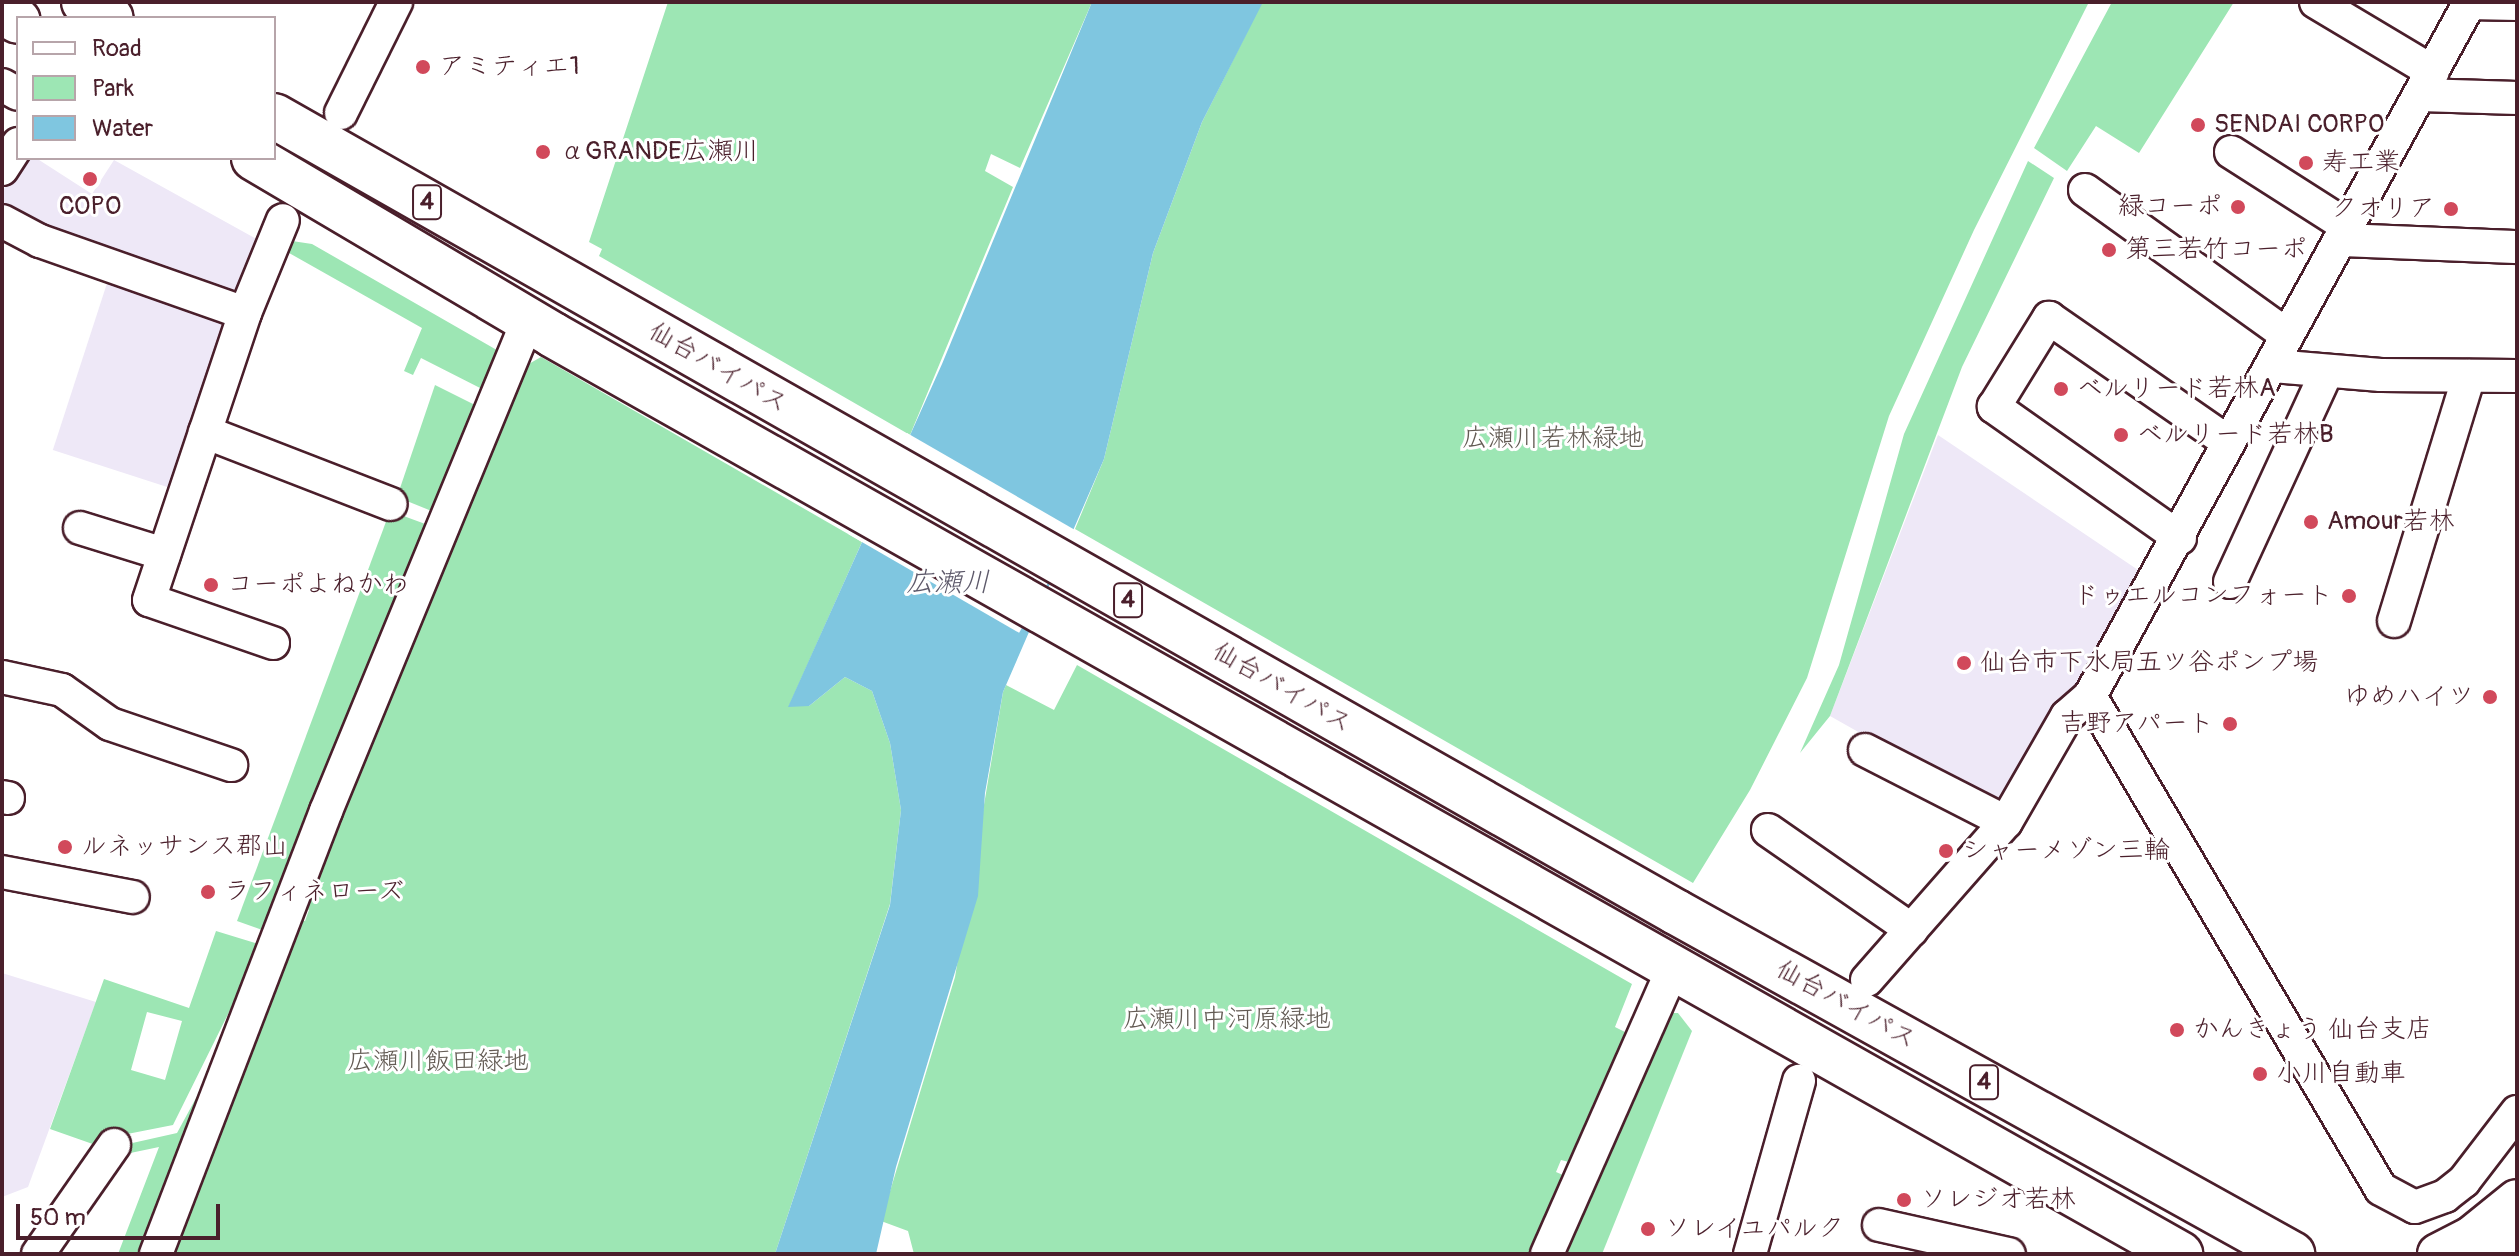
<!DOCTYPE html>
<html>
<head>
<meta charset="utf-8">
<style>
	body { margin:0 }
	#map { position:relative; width:2519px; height:1256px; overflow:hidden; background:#fff; font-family:Pangolin,"Klee One",sans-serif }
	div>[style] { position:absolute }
	.built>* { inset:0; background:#eee8f7; transform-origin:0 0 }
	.green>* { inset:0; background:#9de6b4 }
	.water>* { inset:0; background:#7fc6e0 }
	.pier>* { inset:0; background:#fff; transform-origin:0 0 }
	.roads { filter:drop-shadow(2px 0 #4a1f2b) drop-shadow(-2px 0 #4a1f2b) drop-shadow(0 2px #4a1f2b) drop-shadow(0 -2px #4a1f2b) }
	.minor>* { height:32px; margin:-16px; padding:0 16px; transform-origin:16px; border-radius:16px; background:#fff }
	.major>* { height:40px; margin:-20px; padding:0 20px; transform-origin:20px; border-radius:20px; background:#fff }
	.highway>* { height:44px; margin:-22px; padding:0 22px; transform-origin:22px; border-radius:22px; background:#fff }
	.dots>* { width:22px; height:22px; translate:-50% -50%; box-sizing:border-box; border:4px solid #fff; border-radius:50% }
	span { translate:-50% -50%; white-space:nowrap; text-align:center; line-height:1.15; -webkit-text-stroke:6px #fff; paint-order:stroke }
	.shield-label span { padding:2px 6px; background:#fff; border:2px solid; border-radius:6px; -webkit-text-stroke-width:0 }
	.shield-label { font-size:24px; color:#4a1f2b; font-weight:700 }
	.poi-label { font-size:26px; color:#4a1f2b }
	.left { translate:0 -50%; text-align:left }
	.right { translate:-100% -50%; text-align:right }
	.street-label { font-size:26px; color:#4a1f2b }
	.park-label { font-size:26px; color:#635b54 }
	.water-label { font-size:28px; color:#5d596a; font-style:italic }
	.frame { position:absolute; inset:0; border:4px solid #4a1f2b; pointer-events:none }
	.legend { position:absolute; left:16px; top:16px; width:260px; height:144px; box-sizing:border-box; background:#fff; border:2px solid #b7a5aa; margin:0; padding:10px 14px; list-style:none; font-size:24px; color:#4a1f2b }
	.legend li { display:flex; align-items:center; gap:16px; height:40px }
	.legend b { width:40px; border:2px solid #b7a5aa }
	.scale { position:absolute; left:16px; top:1204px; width:204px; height:36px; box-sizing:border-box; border:4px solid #4a1f2b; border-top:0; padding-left:10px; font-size:24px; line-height:28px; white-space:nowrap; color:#4a1f2b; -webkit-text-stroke:6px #fff; paint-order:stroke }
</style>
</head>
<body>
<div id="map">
	<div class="built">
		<i style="clip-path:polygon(25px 158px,36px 158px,92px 194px,114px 160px,260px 241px,236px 295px,85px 251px,2px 210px,2px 192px)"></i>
		<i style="left:110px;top:274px;width:130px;height:185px;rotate:18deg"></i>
		<i style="clip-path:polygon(1938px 435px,2147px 576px,2002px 813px,1830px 716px)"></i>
		<i style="clip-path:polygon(2px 973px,96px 1002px,28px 1187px,2px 1197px)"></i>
	</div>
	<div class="green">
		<i style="clip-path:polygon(668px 2px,1092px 2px,1020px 168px,991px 154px,985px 171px,1013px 187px,910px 435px,599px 256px,602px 249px,589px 242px)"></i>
		<i style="clip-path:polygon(1262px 2px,2089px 2px,1974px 230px,1889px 416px,1807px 678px,1750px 790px,1693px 883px,1075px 529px,1104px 459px,1153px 253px,1202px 122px)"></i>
		<i style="clip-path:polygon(2112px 2px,2234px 2px,2139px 153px,2096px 126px,2067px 171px,2034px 148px)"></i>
		<i style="clip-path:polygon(2028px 161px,2054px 178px,1962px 367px,1830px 716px,1800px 753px,1839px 665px,1904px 434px)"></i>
		<i style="clip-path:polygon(292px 241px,312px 244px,502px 353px,486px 391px,421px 358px,413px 375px,404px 371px,422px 328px,282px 249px)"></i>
		<i style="clip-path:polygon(541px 357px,862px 542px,789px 706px,809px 706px,845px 677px,872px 691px,890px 743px,901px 810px,890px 904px,775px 1254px,166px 1254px,295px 919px,305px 921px,309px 910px,300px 907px,527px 365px)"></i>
		<i style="clip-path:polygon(435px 385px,479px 407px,434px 512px,397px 497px)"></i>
		<i style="clip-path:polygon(390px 511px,428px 525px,265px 931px,237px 921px)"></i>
		<i style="clip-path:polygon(1077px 665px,1632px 984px,1615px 1027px,1627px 1033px,1569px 1162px,1561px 1160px,1556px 1172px,1563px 1175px,1532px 1254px,914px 1254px,908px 1231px,881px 1221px,955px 977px,1003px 692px,1006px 685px,1054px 710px)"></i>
		<i style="clip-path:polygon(evenodd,216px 931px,265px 946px,247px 993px,234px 1002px,173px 1125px,112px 1137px,104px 1148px,50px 1129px,104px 979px,189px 1008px,216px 931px,147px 1012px,182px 1021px,165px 1080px,131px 1070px,147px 1012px)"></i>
		<i style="clip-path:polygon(1662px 1013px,1678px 1013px,1692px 1031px,1602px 1254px,1561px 1254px)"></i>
		<i style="clip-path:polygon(221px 1052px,148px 1254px,118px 1254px,159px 1147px,116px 1156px,119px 1146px,177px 1133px)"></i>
	</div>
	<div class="water">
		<i style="clip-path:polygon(1092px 2px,1263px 2px,1202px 122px,1153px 253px,1104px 459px,1003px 692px,985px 793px,978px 896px,896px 1167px,876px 1254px,775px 1254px,890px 905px,901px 810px,890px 743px,872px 691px,845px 677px,809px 706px,788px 707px,942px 364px)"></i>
	</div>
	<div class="pier">
		<i style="left:907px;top:433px;width:197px;height:117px;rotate:30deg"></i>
	</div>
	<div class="roads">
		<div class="minor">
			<i style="left:2316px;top:2px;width:136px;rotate:30.9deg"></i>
			<i style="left:2469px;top:3px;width:48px;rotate:1.2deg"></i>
			<i style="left:2px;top:85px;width:18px;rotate:29deg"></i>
			<i style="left:2420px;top:95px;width:97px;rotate:1.8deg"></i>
			<i style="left:341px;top:113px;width:124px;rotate:-63.6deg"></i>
			<i style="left:2231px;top:152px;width:138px;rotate:32.5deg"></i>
			<i style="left:2px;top:169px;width:30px;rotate:-57deg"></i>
			<i style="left:2085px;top:190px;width:249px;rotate:35.7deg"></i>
			<i style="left:2px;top:221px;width:43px;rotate:27.8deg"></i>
			<i style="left:40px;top:241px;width:217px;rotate:19.4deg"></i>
			<i style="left:2340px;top:240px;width:177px;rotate:2.3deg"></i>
			<i style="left:2273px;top:366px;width:108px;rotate:4.8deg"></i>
			<i style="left:2381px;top:375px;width:136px;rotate:0.4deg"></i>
			<i style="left:205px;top:432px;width:199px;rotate:21.2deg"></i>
			<i style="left:80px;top:528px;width:88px;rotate:17.2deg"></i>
			<i style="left:2180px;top:538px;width:228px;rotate:-144.8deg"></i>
			<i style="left:1994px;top:407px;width:105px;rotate:-58.3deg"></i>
			<i style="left:2049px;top:318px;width:218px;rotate:34.7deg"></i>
			<i style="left:2230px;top:582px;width:232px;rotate:-65.3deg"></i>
			<i style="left:2394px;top:621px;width:256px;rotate:-73deg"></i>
			<i style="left:273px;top:643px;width:131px;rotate:-160.9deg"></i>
			<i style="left:149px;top:600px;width:303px;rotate:-71.5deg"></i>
			<i style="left:245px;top:313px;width:100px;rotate:-67.8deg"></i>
			<i style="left:2px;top:677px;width:61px;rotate:12.2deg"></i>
			<i style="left:62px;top:690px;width:59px;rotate:35.3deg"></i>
			<i style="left:110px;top:724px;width:128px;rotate:18.7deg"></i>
			<i style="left:2090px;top:696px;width:572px;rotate:59.45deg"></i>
			<i style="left:2381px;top:1189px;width:38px;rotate:28deg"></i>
			<i style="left:2415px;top:1207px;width:32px;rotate:-20deg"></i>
			<i style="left:2445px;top:1196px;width:24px;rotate:-38deg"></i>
			<i style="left:2464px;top:1181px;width:87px;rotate:-52.5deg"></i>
			<i style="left:1865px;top:750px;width:158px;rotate:27.1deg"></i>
			<i style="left:2px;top:797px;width:6px;rotate:9deg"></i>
			<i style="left:1768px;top:830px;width:175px;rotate:34.8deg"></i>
			<i style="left:2px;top:872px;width:133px;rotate:10.8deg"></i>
			<i style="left:1867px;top:980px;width:210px;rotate:-48.7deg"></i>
			<i style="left:2006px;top:822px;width:122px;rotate:-60.1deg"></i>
			<i style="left:2067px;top:716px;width:30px;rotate:-41deg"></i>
			<i style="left:2090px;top:696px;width:791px;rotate:-61.3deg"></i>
			<i style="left:1879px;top:1225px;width:133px;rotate:12.6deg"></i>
			<i style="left:38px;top:1254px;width:133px;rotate:-55.1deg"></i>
			<i style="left:156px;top:1254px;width:474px;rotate:-69deg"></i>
			<i style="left:326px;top:811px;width:531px;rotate:-67.64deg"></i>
			<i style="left:1547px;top:1254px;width:313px;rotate:-66.2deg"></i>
			<i style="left:1750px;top:1254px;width:180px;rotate:-74.2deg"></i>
		</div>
		<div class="major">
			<i style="left:2438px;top:1254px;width:36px;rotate:-27deg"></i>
			<i style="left:2470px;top:1238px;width:60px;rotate:-39deg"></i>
			<i style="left:2503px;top:1254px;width:29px;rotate:-61deg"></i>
		</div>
		<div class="highway">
			<i style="left:84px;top:2px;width:31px;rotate:31deg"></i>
			<i style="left:2px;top:12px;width:18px;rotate:29deg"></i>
			<i style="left:274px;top:116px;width:1612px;rotate:29.59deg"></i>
			<i style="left:1676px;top:912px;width:705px;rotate:29.04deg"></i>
			<i style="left:254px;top:158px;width:347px;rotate:30.6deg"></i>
			<i style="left:553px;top:335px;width:1869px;rotate:29.46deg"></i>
		</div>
	</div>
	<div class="dots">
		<i style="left:423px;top:67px;background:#d1495b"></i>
		<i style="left:2198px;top:125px;background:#d1495b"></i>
		<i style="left:543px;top:152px;background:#d1495b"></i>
		<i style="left:2306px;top:163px;background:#d1495b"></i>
		<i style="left:90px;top:179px;background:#d1495b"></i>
		<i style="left:2238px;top:207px;background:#d1495b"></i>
		<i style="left:2451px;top:209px;background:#d1495b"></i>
		<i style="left:2109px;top:250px;background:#d1495b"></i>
		<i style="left:2061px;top:389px;background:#d1495b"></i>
		<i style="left:2121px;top:435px;background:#d1495b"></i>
		<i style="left:2311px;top:522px;background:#d1495b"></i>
		<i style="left:211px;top:585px;background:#d1495b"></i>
		<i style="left:2349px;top:596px;background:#d1495b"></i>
		<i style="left:1964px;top:663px;background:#d1495b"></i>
		<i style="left:2490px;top:697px;background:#d1495b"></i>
		<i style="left:2230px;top:724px;background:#d1495b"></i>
		<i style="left:65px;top:847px;background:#d1495b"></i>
		<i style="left:1946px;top:851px;background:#d1495b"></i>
		<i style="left:208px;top:892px;background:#d1495b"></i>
		<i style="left:2177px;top:1030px;background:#d1495b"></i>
		<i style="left:2260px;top:1074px;background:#d1495b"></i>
		<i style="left:1904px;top:1200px;background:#d1495b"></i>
		<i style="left:1648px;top:1229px;background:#d1495b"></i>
	</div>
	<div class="shield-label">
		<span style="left:427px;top:202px">4</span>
		<span style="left:1128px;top:600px">4</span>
		<span style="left:1984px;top:1082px">4</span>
	</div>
	<div class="poi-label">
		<span class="left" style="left:439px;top:67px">アミティエ1</span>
		<span class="left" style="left:2214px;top:125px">SENDAI CORPO</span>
		<span class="left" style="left:559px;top:152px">αGRANDE広瀬川</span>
		<span class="left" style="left:2322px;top:163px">寿工業</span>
		<span style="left:90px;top:207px">COPO</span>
		<span class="right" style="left:2222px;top:207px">緑コーポ</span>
		<span class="right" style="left:2435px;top:209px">クオリア</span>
		<span class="left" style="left:2125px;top:250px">第三若竹コーポ</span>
		<span class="left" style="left:2077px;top:389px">ベルリード若林A</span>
		<span class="left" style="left:2137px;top:435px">ベルリード若林B</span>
		<span class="left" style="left:2327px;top:522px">Amour若林</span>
		<span class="left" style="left:227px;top:585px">コーポよねかわ</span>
		<span class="right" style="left:2333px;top:596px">ドゥエルコンフォート</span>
		<span class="left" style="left:1980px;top:663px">仙台市下水局五ツ谷ポンプ場</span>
		<span class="right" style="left:2474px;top:697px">ゆめハイツ</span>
		<span class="right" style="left:2214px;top:724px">吉野アパート</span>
		<span class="left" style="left:81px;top:847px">ルネッサンス郡山</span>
		<span class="left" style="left:1962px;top:851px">シャーメゾン三輪</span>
		<span class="left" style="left:224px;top:892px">ラフィネローズ</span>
		<span class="left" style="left:2193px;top:1030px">かんきょう 仙台支店</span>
		<span class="left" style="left:2276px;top:1074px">小川自動車</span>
		<span class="left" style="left:1920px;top:1200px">ソレジオ若林</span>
		<span class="left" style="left:1664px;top:1229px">ソレイユパルク</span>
	</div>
	<div class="street-label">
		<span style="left:718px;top:368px;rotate:30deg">仙台バイパス</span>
		<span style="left:1282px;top:688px;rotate:30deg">仙台バイパス</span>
		<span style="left:1846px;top:1005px;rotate:29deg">仙台バイパス</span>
	</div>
	<div class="park-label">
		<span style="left:1553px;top:439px">広瀬川若林緑地</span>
		<span style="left:1227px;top:1020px">広瀬川中河原緑地</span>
		<span style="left:438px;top:1062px">広瀬川飯田緑地</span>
	</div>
	<div class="water-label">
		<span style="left:948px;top:583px">広瀬川</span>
	</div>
	<div class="frame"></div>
	<ul class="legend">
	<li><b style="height:10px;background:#fff"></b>Road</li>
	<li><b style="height:22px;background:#9de6b4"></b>Park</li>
	<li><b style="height:22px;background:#7fc6e0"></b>Water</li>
	</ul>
	<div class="scale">50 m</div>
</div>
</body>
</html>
